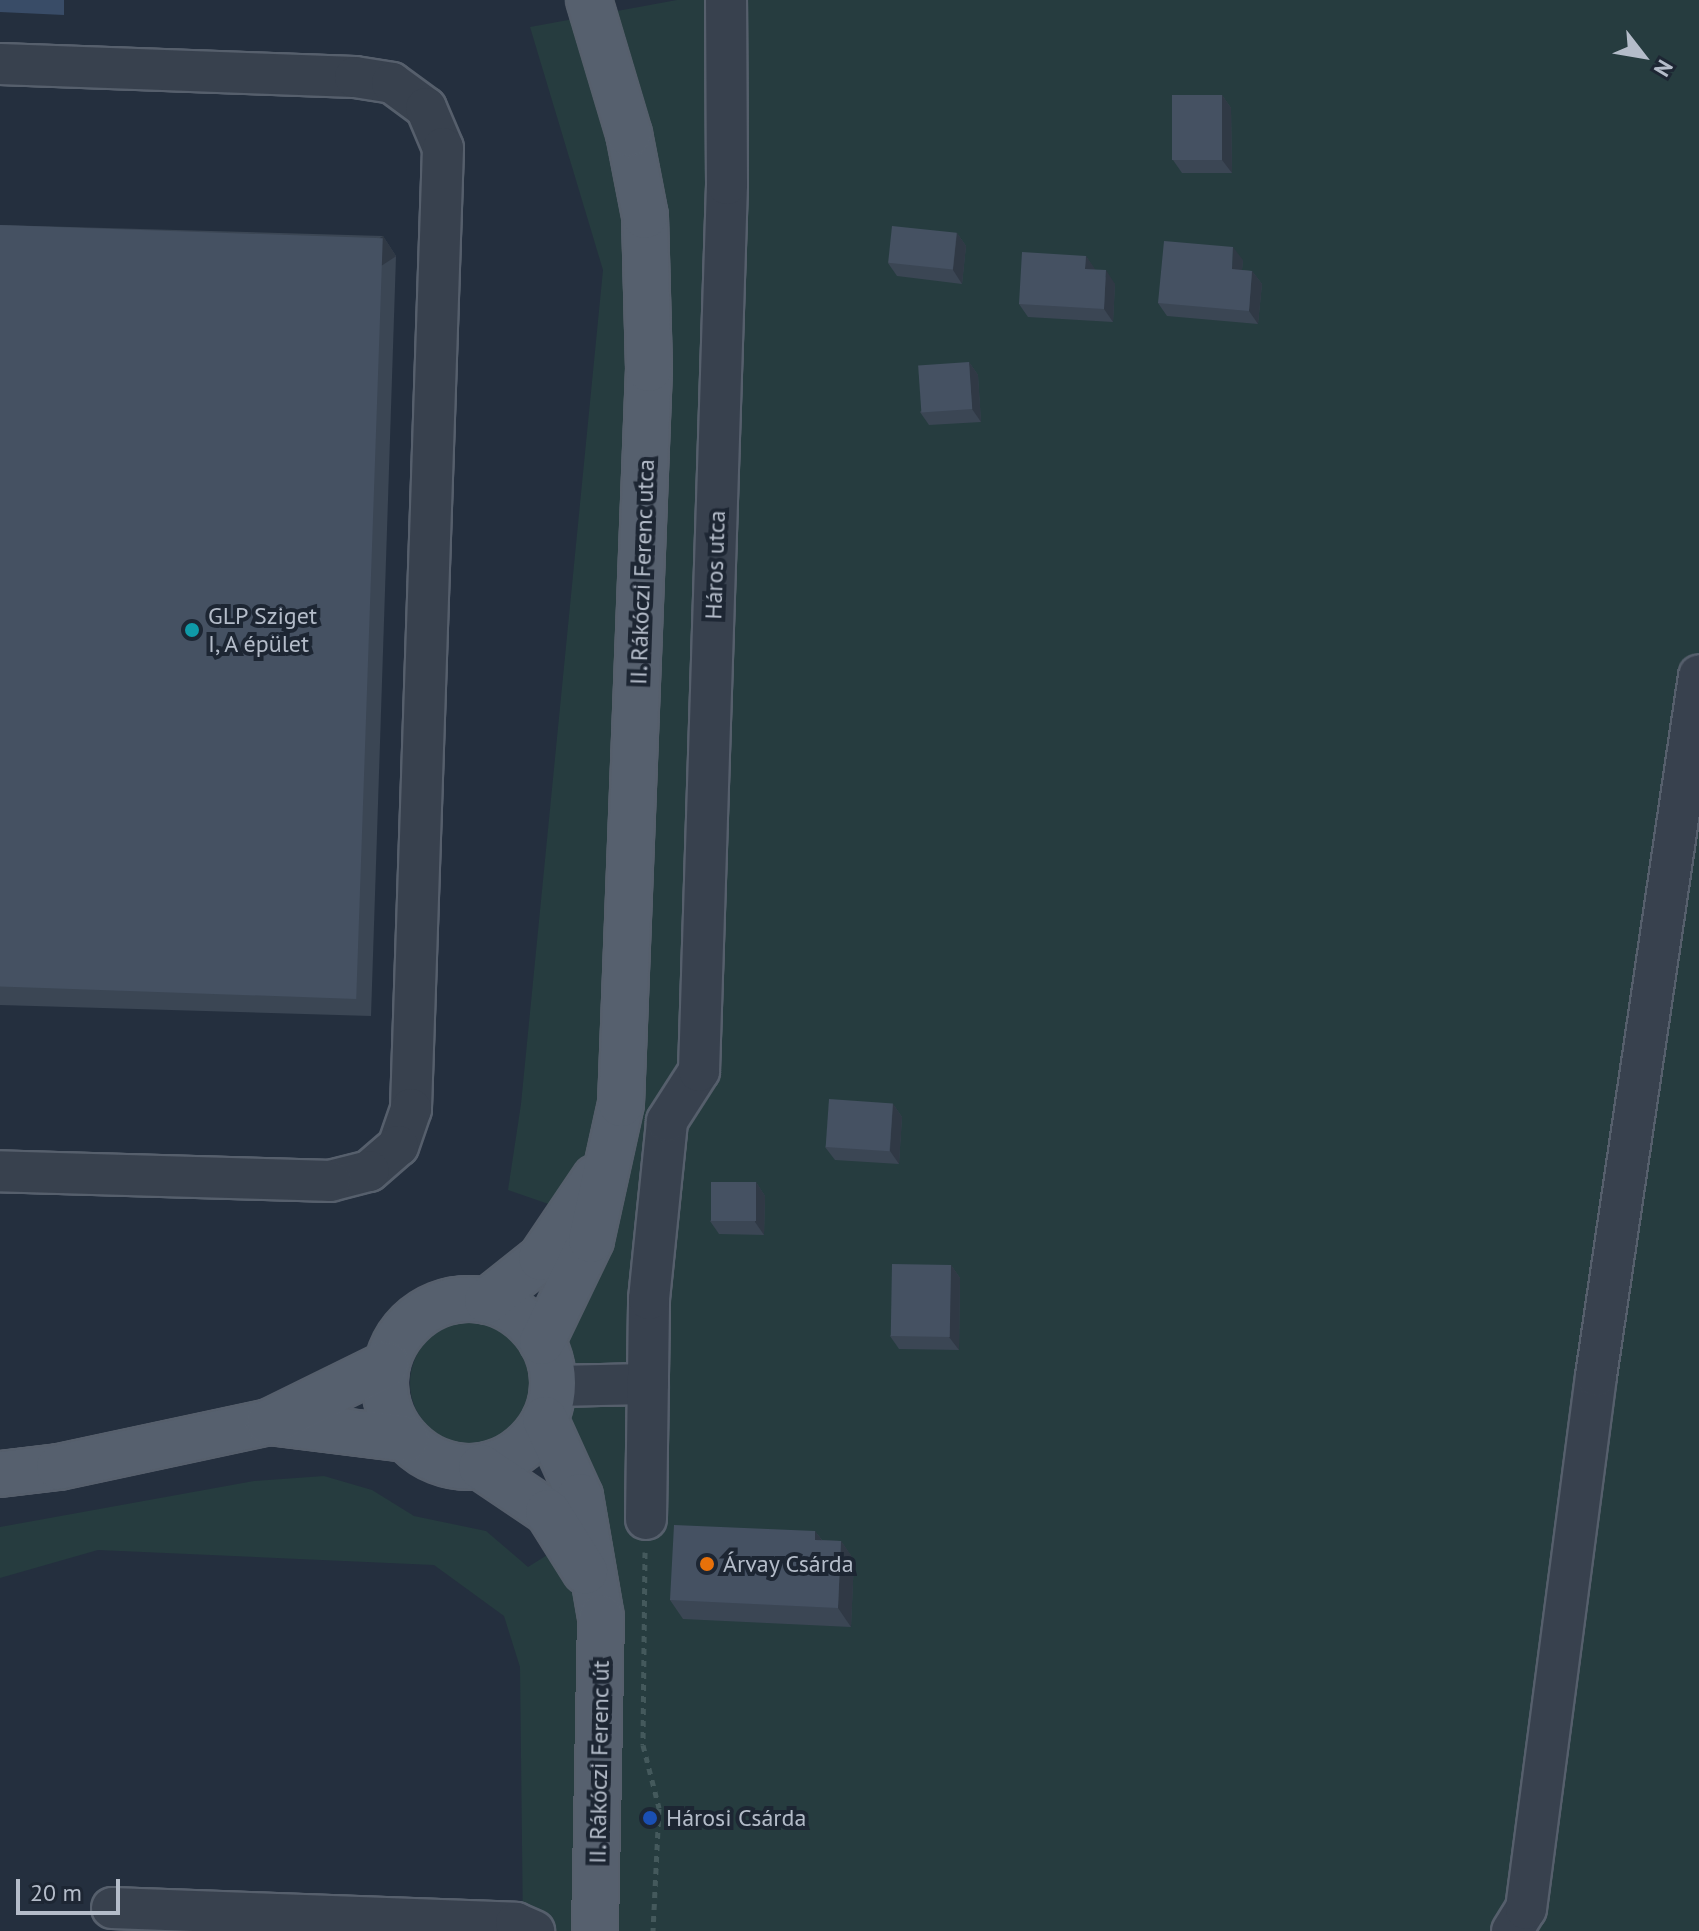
<!DOCTYPE html>
<html>
<head>
<meta charset="utf-8">
<style>
	body { margin:0 }
	#map { position:relative; width:1699px; height:1931px; overflow:hidden; background:#242f3e; font-family:"PT Sans",sans-serif }
	div>[style] { position:absolute }
	.green>* { inset:0; background:#263c3f }
	.round { border-radius:50% }
	.water>* { inset:0; background:#394c67 }
	.path>* { height:5px; margin-top:-2.5px; transform-origin:0; background:repeating-linear-gradient(90deg,#44595c 0 6px,transparent 0 12px) }
	.roads { filter:drop-shadow(2px 0 #565f6c) drop-shadow(-2px 0 #565f6c) drop-shadow(0 2px #565f6c) drop-shadow(0 -2px #565f6c) }
	.minor>* { height:40px; margin:-20px; padding:0 20px; transform-origin:20px; border-radius:20px; background:#38414e }
	.major>* { height:44px; margin:-22px; padding:0 22px; transform-origin:22px; border-radius:22px; background:#56606e }
	.major>.ring { margin:-22px; padding:0; box-sizing:content-box; background:none; border:44px solid #56606e; border-radius:50% }
	.wall>* { inset:0; background:#3b4654 }
	.shaded-wall>* { inset:0; background:#303945; transform-origin:0 0 }
	.building>* { inset:0; background:#455162; transform-origin:0 0 }
	.dots>* { width:22px; height:22px; translate:-50% -50%; box-sizing:border-box; border:4px solid #1d2633; border-radius:50% }
	span { translate:-50% -50%; white-space:nowrap; text-align:center; line-height:1.15; -webkit-text-stroke:8px #1d2633; paint-order:stroke }
	.street-label { font-size:24px; color:#b4bcc9 }
	.poi-label { font-size:24px; color:#b4bcc9 }
	.left { translate:0 -50%; text-align:left }
	.north { position:absolute; left:1603px; top:16px; width:80px; height:80px; -webkit-text-stroke:6px #1d2633; paint-order:stroke; rotate:121deg; font-size:22px; font-weight:700; line-height:32px; text-align:center; color:#b4bcc9 }
	.north::after { content:''; display:block; margin:auto; width:28px; height:36px; background:#b4bcc9; clip-path:polygon(50% 0,100% 100%,50% 72%,0 100%) }
	.scale { position:absolute; left:16px; top:1879px; width:104px; height:36px; box-sizing:border-box; border:4px solid #b4bcc9; border-top:0; padding-left:10px; font-size:24px; line-height:28px; white-space:nowrap; color:#b4bcc9; -webkit-text-stroke:6px #1d2633; paint-order:stroke }
</style>
</head>
<body>
<div id="map">
	<div class="green">
		<i style="clip-path:polygon(677px 0,1699px 0,1699px 1931px,523px 1931px,520px 1667px,504px 1616px,434px 1565px,98px 1550px,0 1578px,0 1527px,254px 1481px,324px 1476px,372px 1490px,414px 1516px,486px 1531px,528px 1567px,592px 1527px,556px 1440px,560px 1329px,612px 1226px,508px 1190px,521px 1104px,603px 270px,530px 27px)"></i>
		<i class="round" style="left:410px;top:1322px;width:122px;height:122px"></i>
	</div>
	<div class="water">
		<i style="clip-path:polygon(0 0,64px 0,64px 15px,0 12px)"></i>
	</div>
	<div class="path">
		<i style="left:645px;top:1552px;width:193px;rotate:90.6deg"></i>
		<i style="left:643px;top:1745px;width:65px;rotate:75.7deg"></i>
		<i style="left:659px;top:1808px;width:123px;rotate:92.8deg"></i>
	</div>
	<div class="roads">
		<div class="minor">
			<i style="left:0;top:64px;width:355px;rotate:2.1deg"></i>
			<i style="left:355px;top:77px;width:37px;rotate:9deg"></i>
			<i style="left:392px;top:83px;width:42px;rotate:36.3deg"></i>
			<i style="left:426px;top:108px;width:43px;rotate:67deg"></i>
			<i style="left:443px;top:148px;width:962px;rotate:91.91deg"></i>
			<i style="left:411px;top:1109px;width:39px;rotate:109deg"></i>
			<i style="left:398px;top:1146px;width:38px;rotate:139deg"></i>
			<i style="left:369px;top:1171px;width:40px;rotate:165.6deg"></i>
			<i style="left:330px;top:1181px;width:330px;rotate:-178.3deg"></i>
			<i style="left:553px;top:1386px;width:95px;rotate:-1.2deg"></i>
			<i style="left:646px;top:1519px;width:220px;rotate:-89.2deg"></i>
			<i style="left:649px;top:1299px;width:179px;rotate:-84.2deg"></i>
			<i style="left:667px;top:1121px;width:59px;rotate:-57.4deg"></i>
			<i style="left:699px;top:1071px;width:887px;rotate:-88.19deg"></i>
			<i style="left:727px;top:184px;width:184px;rotate:-90.3deg"></i>
			<i style="left:112px;top:1908px;width:404px;rotate:2.1deg"></i>
			<i style="left:516px;top:1923px;width:20px;rotate:24deg"></i>
			<i style="left:1512px;top:1931px;width:26px;rotate:-58deg"></i>
			<i style="left:1526px;top:1909px;width:538px;rotate:-82.52deg"></i>
			<i style="left:1596px;top:1376px;width:708px;rotate:-81.63deg"></i>
		</div>
		<div class="major">
			<i class="ring" style="left:385px;top:1299px;width:124px;height:124px"></i>
			<i style="left:487px;top:1301px;width:69px;rotate:-38.5deg"></i>
			<i style="left:541px;top:1258px;width:97px;rotate:-56deg"></i>
			<i style="left:542px;top:1342px;width:113px;rotate:-64.3deg"></i>
			<i style="left:591px;top:1240px;width:139px;rotate:-77.6deg"></i>
			<i style="left:621px;top:1104px;width:736px;rotate:-87.82deg"></i>
			<i style="left:649px;top:369px;width:153px;rotate:-91.5deg"></i>
			<i style="left:645px;top:216px;width:84px;rotate:-101deg"></i>
			<i style="left:629px;top:134px;width:140px;rotate:-106.6deg"></i>
			<i style="left:545px;top:1419px;width:85px;rotate:65.6deg"></i>
			<i style="left:580px;top:1496px;width:123px;rotate:80.2deg"></i>
			<i style="left:601px;top:1617px;width:314px;rotate:91.1deg"></i>
			<i style="left:269px;top:1422px;width:138px;rotate:7.1deg"></i>
			<i style="left:481px;top:1467px;width:81px;rotate:33.9deg"></i>
			<i style="left:548px;top:1512px;width:70px;rotate:57.9deg"></i>
			<i style="left:0;top:1474px;width:59px;rotate:-6.8deg"></i>
			<i style="left:59px;top:1467px;width:215px;rotate:-12.1deg"></i>
			<i style="left:269px;top:1422px;width:131px;rotate:-26.2deg"></i>
		</div>
	</div>
	<div class="wall">
		<i style="clip-path:polygon(1222px 95px,1231px 108px,1232px 173px,1182px 173px,1173px 160px)"></i>
		<i style="clip-path:polygon(0 225px,383px 236px,396px 256px,371px 1016px,0 1005px)"></i>
		<i style="clip-path:polygon(957px 233px,966px 246px,962px 284px,897px 276px,888px 263px)"></i>
		<i style="clip-path:polygon(1086px 256px,1095px 270px,1115px 284px,1113px 322px,1028px 317px,1019px 304px)"></i>
		<i style="clip-path:polygon(1243px 260px,1242px 270px,1252px 271px,1262px 284px,1258px 324px,1167px 316px,1158px 303px)"></i>
		<i style="clip-path:polygon(969px 362px,978px 375px,981px 422px,929px 425px,920px 412px)"></i>
		<i style="clip-path:polygon(893px 1104px,902px 1117px,899px 1164px,835px 1160px,825px 1147px)"></i>
		<i style="clip-path:polygon(756px 1182px,765px 1196px,764px 1235px,719px 1234px,710px 1221px)"></i>
		<i style="clip-path:polygon(951px 1265px,960px 1278px,959px 1350px,899px 1349px,890px 1336px)"></i>
		<i style="clip-path:polygon(815px 1531px,822px 1540px,841px 1541px,854px 1560px,851px 1627px,683px 1619px,670px 1600px)"></i>
	</div>
	<div class="shaded-wall">
		<i style="clip-path:polygon(1222px 95px,1231px 108px,1232px 173px,1222px 160px)"></i>
		<i style="clip-path:polygon(957px 233px,966px 246px,962px 284px,953px 270px)"></i>
		<i style="left:383px;top:236px;width:24px;height:761px;rotate:57deg"></i>
		<i style="clip-path:polygon(1233px 247px,1243px 260px,1241px 282px,1232px 269px)"></i>
		<i style="clip-path:polygon(1086px 256px,1095px 269px,1094px 282px,1085px 269px)"></i>
		<i style="clip-path:polygon(1106px 270px,1115px 284px,1113px 322px,1104px 309px)"></i>
		<i style="clip-path:polygon(1252px 271px,1262px 284px,1258px 324px,1249px 311px)"></i>
		<i style="clip-path:polygon(969px 362px,978px 375px,981px 422px,972px 409px)"></i>
		<i style="clip-path:polygon(893px 1104px,902px 1117px,899px 1164px,890px 1151px)"></i>
		<i style="clip-path:polygon(756px 1182px,765px 1196px,764px 1235px,755px 1222px)"></i>
		<i style="clip-path:polygon(951px 1265px,960px 1278px,959px 1350px,949px 1337px)"></i>
		<i style="clip-path:polygon(815px 1531px,829px 1550px,815px 1540px)"></i>
		<i style="clip-path:polygon(841px 1541px,854px 1560px,851px 1627px,838px 1608px)"></i>
	</div>
	<div class="building">
		<i style="left:1172px;top:95px;width:50px;height:65px"></i>
		<i style="left:0;top:225px;width:383px;height:761px;rotate:2deg"></i>
		<i style="left:892px;top:226px;width:65px;height:37px;rotate:6deg"></i>
		<i style="clip-path:polygon(1164px 241px,1233px 247px,1232px 269px,1252px 271px,1249px 311px,1158px 303px)"></i>
		<i style="clip-path:polygon(1022px 252px,1086px 256px,1085px 269px,1106px 270px,1104px 309px,1019px 304px)"></i>
		<i style="left:969px;top:362px;width:47px;height:51px;rotate:86deg"></i>
		<i style="left:829px;top:1099px;width:64px;height:48px;rotate:4deg"></i>
		<i style="left:711px;top:1182px;width:45px;height:39px"></i>
		<i style="left:892px;top:1264px;width:59px;height:72px;rotate:1deg"></i>
		<i style="clip-path:polygon(674px 1525px,815px 1531px,815px 1540px,841px 1541px,838px 1608px,670px 1600px)"></i>
	</div>
	<div class="dots">
		<i style="left:192px;top:630px;background:#0f9aa8"></i>
		<i style="left:707px;top:1564px;background:#e8710a"></i>
		<i style="left:650px;top:1818px;background:#1a4fb4"></i>
	</div>
	<div class="street-label">
		<span style="left:715px;top:565px;rotate:-88deg">Háros utca</span>
		<span style="left:642px;top:572px;rotate:-88deg">II. Rákóczi Ferenc utca</span>
		<span style="left:599px;top:1762px;rotate:-89deg">II. Rákóczi Ferenc út</span>
	</div>
	<div class="poi-label">
		<span class="left" style="left:208px;top:630px">GLP Sziget<br>I, A épület</span>
		<span class="left" style="left:723px;top:1564px">Árvay Csárda</span>
		<span class="left" style="left:666px;top:1818px">Hárosi Csárda</span>
	</div>
	<div class="north">N</div>
	<div class="scale">20 m</div>
</div>
</body>
</html>
